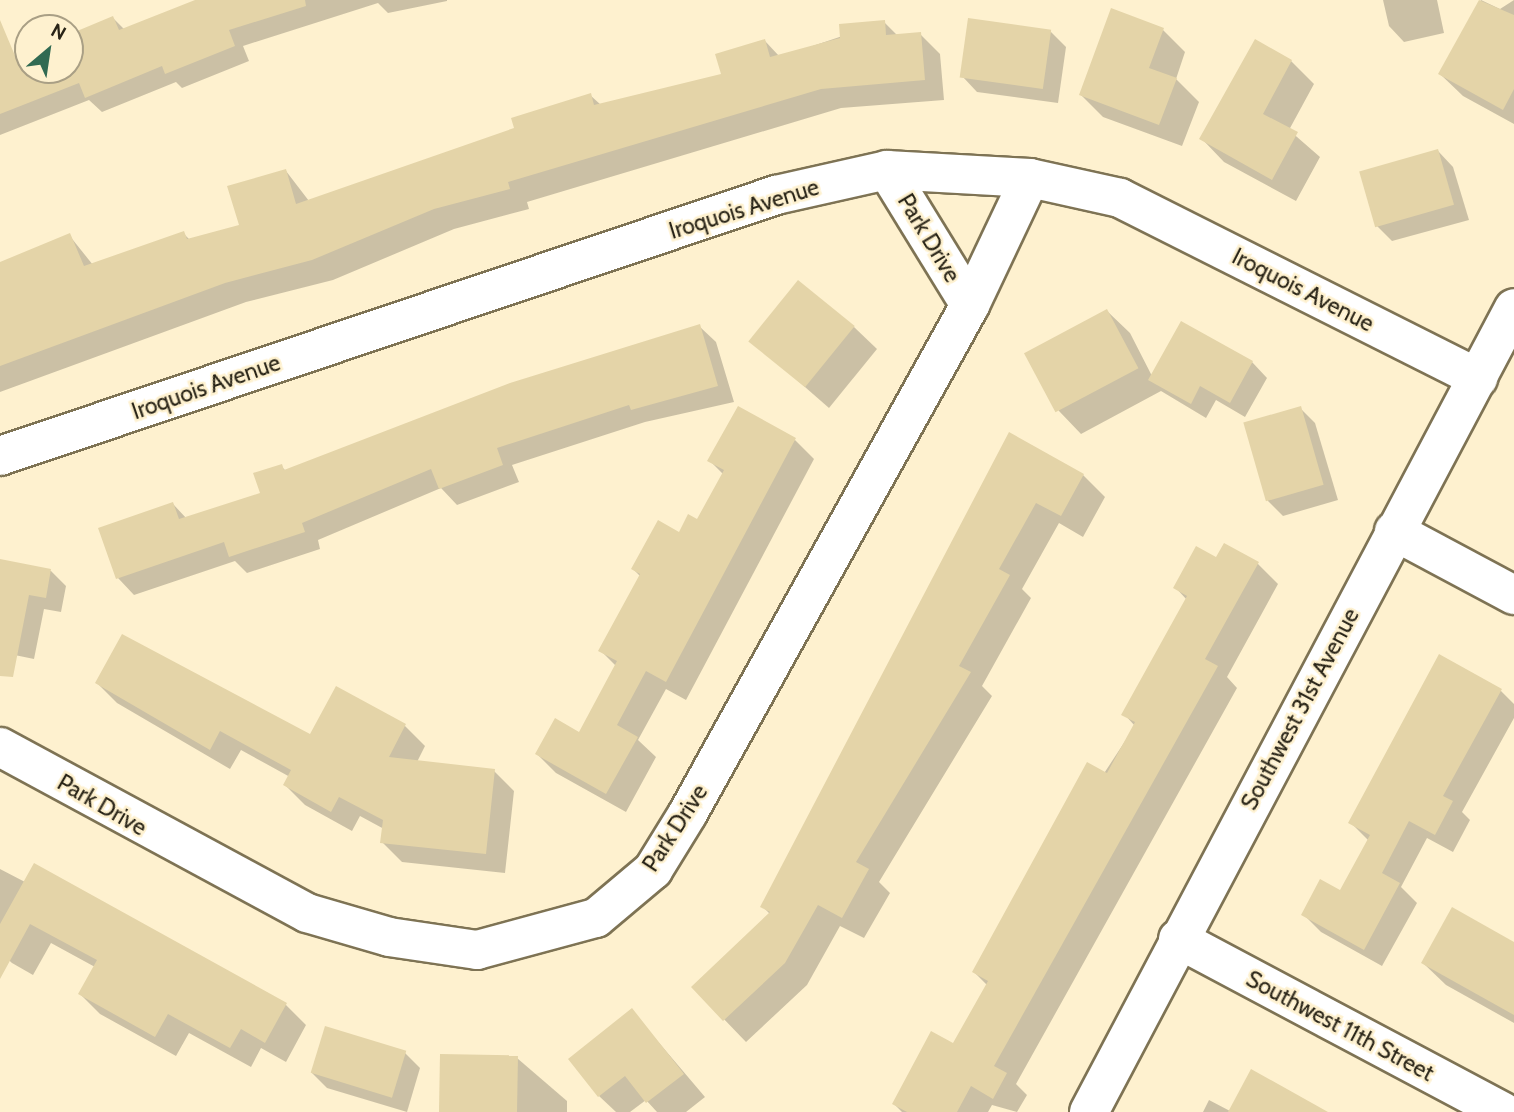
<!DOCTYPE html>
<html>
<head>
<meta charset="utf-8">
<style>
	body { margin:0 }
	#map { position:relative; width:1514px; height:1112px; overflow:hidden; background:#fef1cf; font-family:Cabin,sans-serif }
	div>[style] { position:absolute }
	.shadow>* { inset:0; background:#0003 }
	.building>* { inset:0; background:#e4d4a8; transform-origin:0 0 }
	.roads { filter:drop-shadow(2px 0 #7e7354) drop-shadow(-2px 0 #7e7354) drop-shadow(0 2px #7e7354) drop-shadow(0 -2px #7e7354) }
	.minor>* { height:38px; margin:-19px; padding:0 19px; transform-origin:19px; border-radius:19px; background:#fff }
	.major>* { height:38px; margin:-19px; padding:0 19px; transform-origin:19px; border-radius:19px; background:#fff }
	span { translate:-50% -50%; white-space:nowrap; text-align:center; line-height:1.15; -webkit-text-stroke:5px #fef1cf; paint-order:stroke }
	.street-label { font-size:23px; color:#292417 }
	.north { position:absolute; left:14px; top:14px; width:70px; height:70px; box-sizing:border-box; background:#fef1cf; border:2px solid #a99f85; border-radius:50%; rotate:29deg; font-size:19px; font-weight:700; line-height:28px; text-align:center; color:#292417 }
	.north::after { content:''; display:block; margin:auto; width:24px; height:32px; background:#316a52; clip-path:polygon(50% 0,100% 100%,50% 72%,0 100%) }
</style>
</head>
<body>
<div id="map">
	<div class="shadow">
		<i style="clip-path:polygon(200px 0,447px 0,447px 1px,388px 13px,378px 3px,243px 46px,249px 61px,182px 88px,176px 82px,102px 112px,89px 100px,0 135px,0 64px,28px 53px,28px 70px,70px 70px,70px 36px,113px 18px,125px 30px)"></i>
		<i style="clip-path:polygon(1383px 0,1437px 0,1444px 33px,1404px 42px,1389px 26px)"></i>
		<i style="clip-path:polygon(1481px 0,1500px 9px,1514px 0,1514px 124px,1463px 96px,1440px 74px)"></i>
		<i style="clip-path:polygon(884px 22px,898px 36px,920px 34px,940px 54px,944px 100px,841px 108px,527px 202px,529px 209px,454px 229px,333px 280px,246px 302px,0 392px,0 292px,69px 235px,93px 265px,183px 233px,190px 240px,241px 226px,286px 171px,309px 201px,516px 129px,590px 95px,601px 105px,723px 76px,765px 41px,780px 57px)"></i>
		<i style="clip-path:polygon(1163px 30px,1185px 52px,1176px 79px,1199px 102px,1182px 146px,1103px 117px,1081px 95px)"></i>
		<i style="clip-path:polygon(1050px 31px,1066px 47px,1058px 103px,977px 92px,962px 76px)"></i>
		<i style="clip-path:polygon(1291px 61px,1314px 84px,1289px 130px,1320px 157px,1296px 201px,1224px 162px,1202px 139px)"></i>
		<i style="clip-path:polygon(1438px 151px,1453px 167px,1469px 220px,1392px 241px,1377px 226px)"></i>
		<i style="clip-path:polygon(1107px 311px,1130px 333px,1152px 376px,1252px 362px,1267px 378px,1245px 417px,1216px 400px,1206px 418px,1161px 391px,1081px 434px,1059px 411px,1027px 353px)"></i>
		<i style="clip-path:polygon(699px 326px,716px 342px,734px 402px,645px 422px,512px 465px,519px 482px,457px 505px,441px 488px,318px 540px,320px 549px,247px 573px,235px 561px,134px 595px,118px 578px,173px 504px,187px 519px,262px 494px,281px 466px,286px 471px)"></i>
		<i style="clip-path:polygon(854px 327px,877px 349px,829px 408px,751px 340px)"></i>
		<i style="clip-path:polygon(1300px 408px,1315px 423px,1338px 500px,1283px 516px,1268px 501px,1246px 423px)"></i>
		<i style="clip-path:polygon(1010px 435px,1083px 475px,1105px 497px,1083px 537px,1059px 523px,1022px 589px,1031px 598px,982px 686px,992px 696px,879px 882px,890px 893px,864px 938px,840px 926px,807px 985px,746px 1042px,693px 987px,771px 915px,762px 906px)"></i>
		<i style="clip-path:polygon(795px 440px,814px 459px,686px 700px,666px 689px,638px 740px,656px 757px,626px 812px,556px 773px,537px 754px,580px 734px,616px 666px,600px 650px,641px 577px,633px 569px,698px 522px,724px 475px,710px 461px)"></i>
		<i style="clip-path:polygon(1217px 559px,1258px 564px,1278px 584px,1227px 677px,1237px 688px,1016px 1084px,1027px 1095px,1017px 1112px,992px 1105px,988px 1112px,902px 1112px,894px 1104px,954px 1046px,987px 985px,974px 972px,1135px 726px,1124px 714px,1187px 600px,1175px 587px)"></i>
		<i style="clip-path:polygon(0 561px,51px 571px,66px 586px,61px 612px,44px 609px,34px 659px,0 652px)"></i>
		<i style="clip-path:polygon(1439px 656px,1501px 691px,1514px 704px,1514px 718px,1462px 812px,1470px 820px,1453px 852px,1427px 838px,1401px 887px,1417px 903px,1382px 966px,1321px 932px,1303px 914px,1341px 892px,1369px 841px,1351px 823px)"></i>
		<i style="clip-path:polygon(97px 683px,311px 736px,337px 689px,405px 726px,425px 746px,417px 762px,494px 771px,514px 791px,505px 873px,402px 862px,382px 842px,384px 829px,360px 816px,352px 831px,305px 805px,285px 785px,290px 777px,241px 750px,230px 769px,117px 703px)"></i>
		<i style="clip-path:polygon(35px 865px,286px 1005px,306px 1025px,286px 1062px,261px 1048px,251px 1067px,189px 1033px,176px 1056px,100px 1014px,80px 994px,95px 967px,51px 943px,33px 975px,12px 963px,0 952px,0 869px,25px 882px)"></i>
		<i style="clip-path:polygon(1514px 944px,1514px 1023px,1446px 985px,1423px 963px)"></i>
		<i style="clip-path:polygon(632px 1011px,705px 1097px,686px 1112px,657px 1112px,646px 1100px,630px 1112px,616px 1112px,599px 1096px)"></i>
		<i style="clip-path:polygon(405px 1053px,420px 1068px,407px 1112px,327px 1088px,312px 1073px)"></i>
		<i style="clip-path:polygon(517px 1058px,567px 1101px,567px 1112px,440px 1112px)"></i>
		<i style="clip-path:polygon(1209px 1100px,1230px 1111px,1312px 1112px,1203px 1112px)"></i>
	</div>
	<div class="building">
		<i style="clip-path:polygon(195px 0,305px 0,306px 6px,229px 30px,235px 46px,165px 74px,162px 66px,85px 98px,79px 83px,0 114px,0 20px,21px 70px,70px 70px,70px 34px,113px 16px,119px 30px)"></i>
		<i style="clip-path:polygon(1479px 0,1514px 15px,1514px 89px,1503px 110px,1438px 74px)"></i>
		<i style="clip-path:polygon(1111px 8px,1164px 28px,1149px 68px,1177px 78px,1159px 125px,1079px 95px)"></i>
		<i style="left:968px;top:18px;width:84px;height:60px;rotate:8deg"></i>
		<i style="clip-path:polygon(885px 20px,886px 35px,921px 32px,925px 80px,821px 89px,508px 182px,510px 189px,434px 209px,312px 260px,225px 283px,0 366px,0 262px,70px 233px,84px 266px,184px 231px,187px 239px,239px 225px,227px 186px,286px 169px,296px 204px,514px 128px,511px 118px,591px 93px,594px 105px,721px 74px,715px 54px,765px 39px,770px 57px,840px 38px,839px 24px)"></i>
		<i style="clip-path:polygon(1255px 39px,1292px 60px,1263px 114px,1298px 132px,1272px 180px,1199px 139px)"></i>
		<i style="left:1438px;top:149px;width:58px;height:82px;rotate:74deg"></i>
		<i style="left:798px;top:280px;width:73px;height:79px;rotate:39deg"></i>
		<i style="left:1107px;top:309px;width:67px;height:94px;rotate:62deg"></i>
		<i style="clip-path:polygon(1181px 321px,1253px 361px,1230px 403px,1200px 386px,1191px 404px,1148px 380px)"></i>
		<i style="clip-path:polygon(700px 324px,718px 386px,631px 410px,629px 405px,497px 448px,503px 465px,439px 489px,431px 469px,302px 523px,305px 532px,229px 557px,224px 542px,116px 579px,98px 528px,173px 502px,179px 519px,260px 493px,253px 473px,282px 464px,284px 470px,510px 383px)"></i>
		<i style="clip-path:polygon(738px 406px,796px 438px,666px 682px,646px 671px,617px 725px,638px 737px,606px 794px,535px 754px,555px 718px,579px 732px,617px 661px,598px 651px,640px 574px,631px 569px,658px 520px,679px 532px,688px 514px,697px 519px,724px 470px,707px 461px)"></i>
		<i style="left:1301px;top:406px;width:82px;height:60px;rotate:74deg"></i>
		<i style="clip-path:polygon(1009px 432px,1084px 474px,1061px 516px,1036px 503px,999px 569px,1010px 575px,959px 666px,971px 672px,856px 862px,869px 869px,842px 918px,818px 905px,785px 963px,723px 1021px,691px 987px,770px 912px,760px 907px)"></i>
		<i style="clip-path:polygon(1224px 543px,1259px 562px,1205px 659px,1218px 666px,994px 1066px,1007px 1073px,993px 1099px,971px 1086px,957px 1112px,907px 1112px,892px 1104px,931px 1031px,953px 1043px,988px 981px,972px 972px,1087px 762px,1107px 773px,1135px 722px,1121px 715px,1187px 596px,1173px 588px,1196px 546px,1216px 557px)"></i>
		<i style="clip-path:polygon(0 559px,51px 569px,46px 598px,29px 595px,13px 677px,0 676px)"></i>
		<i style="clip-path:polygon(122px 634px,310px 734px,336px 686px,406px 724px,389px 757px,495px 769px,486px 854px,380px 843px,383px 820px,339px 797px,331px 812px,283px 785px,291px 770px,220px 731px,210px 750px,95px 683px)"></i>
		<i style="clip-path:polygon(1439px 654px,1502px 689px,1443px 796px,1453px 801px,1435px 835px,1409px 821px,1382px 873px,1400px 883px,1364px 950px,1301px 915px,1320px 879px,1340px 890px,1370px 835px,1348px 823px)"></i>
		<i style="clip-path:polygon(34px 863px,287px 1003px,265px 1043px,241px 1029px,230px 1048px,168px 1014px,155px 1037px,78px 994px,97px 960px,30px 924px,0 979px,0 924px)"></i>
		<i style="clip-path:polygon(1452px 907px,1514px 942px,1514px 1015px,1421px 963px)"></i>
		<i style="clip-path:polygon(632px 1008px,684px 1074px,646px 1103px,625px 1076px,598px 1097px,568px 1059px)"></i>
		<i style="left:325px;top:1026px;width:85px;height:49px;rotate:17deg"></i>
		<i style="left:440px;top:1054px;width:78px;height:58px;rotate:1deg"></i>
		<i style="clip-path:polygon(1251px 1069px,1328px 1112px,1228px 1112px)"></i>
	</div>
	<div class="roads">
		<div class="minor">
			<i style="left:887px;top:170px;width:158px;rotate:58.4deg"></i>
			<i style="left:0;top:456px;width:819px;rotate:-18.59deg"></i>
			<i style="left:776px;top:195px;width:114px;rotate:-12.7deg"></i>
			<i style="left:887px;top:170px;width:143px;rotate:3.2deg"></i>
			<i style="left:1030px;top:178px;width:92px;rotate:12.5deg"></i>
			<i style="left:1120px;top:198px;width:401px;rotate:26.7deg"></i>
			<i style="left:1394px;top:531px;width:136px;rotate:28.1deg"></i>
			<i style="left:0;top:747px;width:349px;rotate:28.4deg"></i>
			<i style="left:307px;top:913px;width:85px;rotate:16.3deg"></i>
			<i style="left:389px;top:937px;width:89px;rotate:8.4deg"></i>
			<i style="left:477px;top:950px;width:123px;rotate:-15.1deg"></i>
			<i style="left:596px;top:918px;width:75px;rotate:-40.1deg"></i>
			<i style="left:653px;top:870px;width:67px;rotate:-58.4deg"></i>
			<i style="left:688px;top:813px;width:581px;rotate:-60.96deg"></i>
			<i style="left:970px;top:305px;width:140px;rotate:-64.7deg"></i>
			<i style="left:1178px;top:939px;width:368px;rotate:28deg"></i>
		</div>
		<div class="major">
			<i style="left:1089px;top:1112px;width:909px;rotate:-62.14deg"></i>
		</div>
	</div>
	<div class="street-label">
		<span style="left:744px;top:209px;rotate:-17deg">Iroquois Avenue</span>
		<span style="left:929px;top:238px;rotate:59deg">Park Drive</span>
		<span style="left:1303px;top:290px;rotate:27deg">Iroquois Avenue</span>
		<span style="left:206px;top:387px;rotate:-19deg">Iroquois Avenue</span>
		<span style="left:1300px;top:709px;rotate:-62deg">Southwest 31st Avenue</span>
		<span style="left:102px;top:805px;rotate:30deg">Park Drive</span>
		<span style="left:675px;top:828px;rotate:-57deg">Park Drive</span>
		<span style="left:1340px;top:1026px;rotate:28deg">Southwest 11th Street</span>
	</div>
	<div class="north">N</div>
</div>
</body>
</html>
